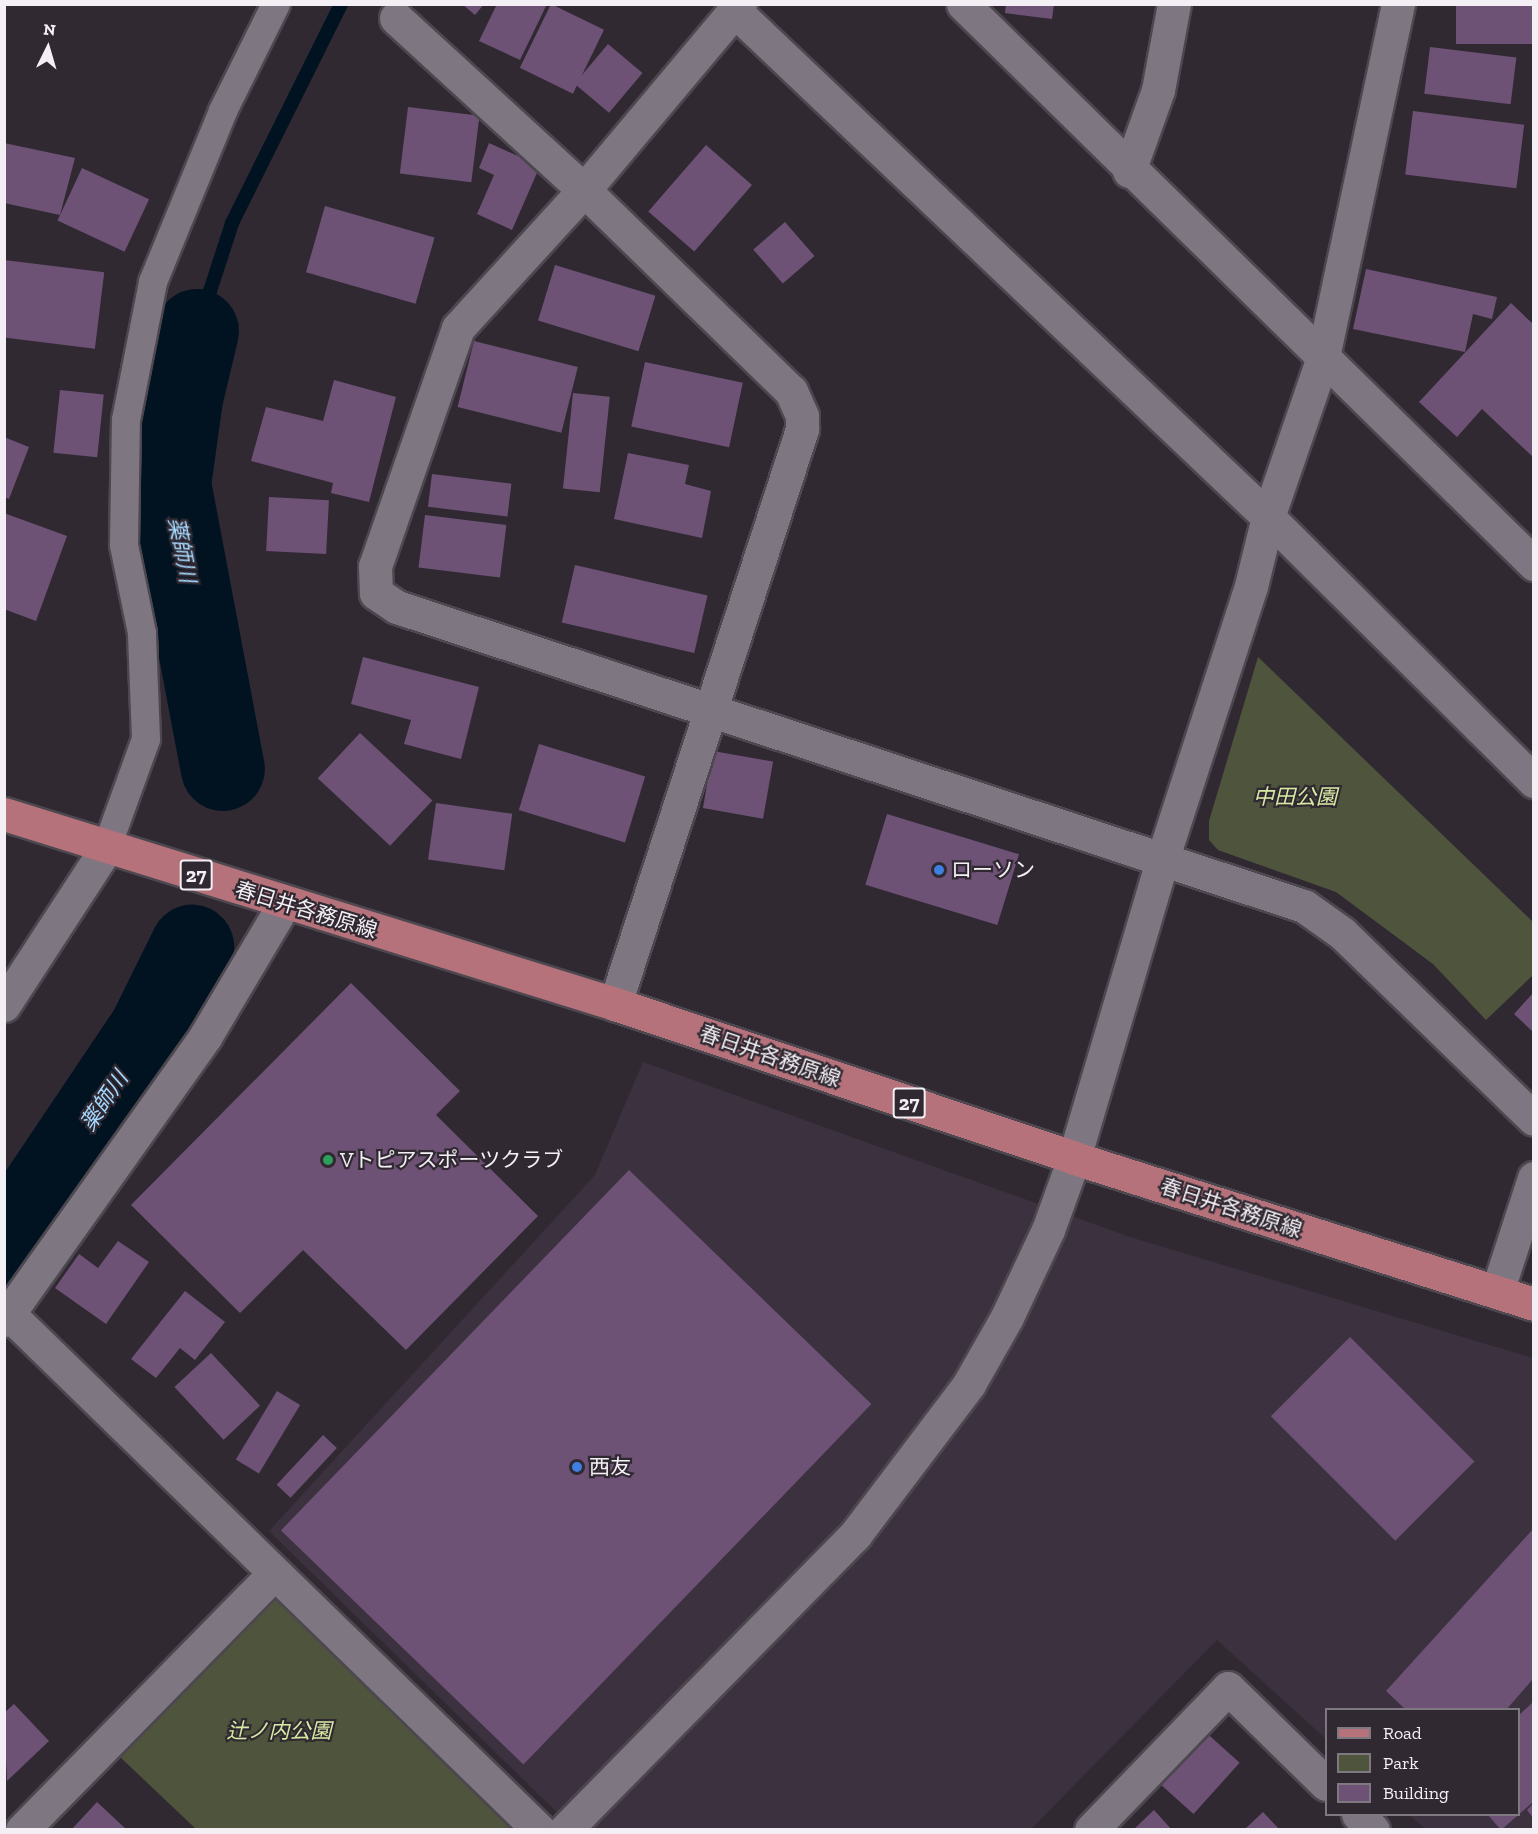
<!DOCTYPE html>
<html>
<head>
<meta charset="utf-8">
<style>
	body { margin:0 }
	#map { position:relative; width:1538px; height:1834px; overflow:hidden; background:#302932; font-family:"Zilla Slab","Noto Sans JP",serif }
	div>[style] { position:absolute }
	.built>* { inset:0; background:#3c313f }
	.green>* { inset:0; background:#4f553d }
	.stream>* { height:14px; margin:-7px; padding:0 7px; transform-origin:7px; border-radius:7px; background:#011321 }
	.river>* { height:84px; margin:-42px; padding:0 42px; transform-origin:42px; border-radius:42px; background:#011321 }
	.building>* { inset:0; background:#6d5276; transform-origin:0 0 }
	.roads { filter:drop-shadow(2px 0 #4d474f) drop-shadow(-2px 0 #4d474f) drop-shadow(0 2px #4d474f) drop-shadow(0 -2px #4d474f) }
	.lane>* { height:28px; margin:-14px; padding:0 14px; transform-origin:14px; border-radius:14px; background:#7e7681 }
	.street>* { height:33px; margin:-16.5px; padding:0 16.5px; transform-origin:16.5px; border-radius:16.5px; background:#7e7681 }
	.secondary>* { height:33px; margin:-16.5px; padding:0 16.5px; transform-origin:16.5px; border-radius:16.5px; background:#7e7681 }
	.primary>* { height:33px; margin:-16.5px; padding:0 16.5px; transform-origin:16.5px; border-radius:16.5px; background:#b5727a }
	.dots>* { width:16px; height:16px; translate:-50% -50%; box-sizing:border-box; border:3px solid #302932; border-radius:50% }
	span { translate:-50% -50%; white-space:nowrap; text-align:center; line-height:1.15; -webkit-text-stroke:4.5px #302932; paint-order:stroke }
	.shield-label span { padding:2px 4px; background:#302932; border:2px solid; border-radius:4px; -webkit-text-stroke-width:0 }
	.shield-label { font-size:20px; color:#f4eff5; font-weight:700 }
	.park-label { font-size:21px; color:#d7eaa2; font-style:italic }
	.poi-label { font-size:21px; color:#f4eff5 }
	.left { translate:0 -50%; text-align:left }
	.street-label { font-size:21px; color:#f4eff5 }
	.water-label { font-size:22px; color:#a4d9ff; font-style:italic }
	.frame { position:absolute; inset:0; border:6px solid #f4eff5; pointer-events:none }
	.legend { position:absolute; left:1325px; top:1708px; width:195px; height:108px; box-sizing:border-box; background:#302932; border:2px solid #7e7880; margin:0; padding:8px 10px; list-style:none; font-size:18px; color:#f4eff5 }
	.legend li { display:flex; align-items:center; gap:12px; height:30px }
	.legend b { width:30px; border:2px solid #7e7880 }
	.north { position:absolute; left:18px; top:18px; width:60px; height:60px; -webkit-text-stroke:4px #302932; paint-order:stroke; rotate:5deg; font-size:16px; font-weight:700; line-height:24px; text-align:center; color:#f4eff5 }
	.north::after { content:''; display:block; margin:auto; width:21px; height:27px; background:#f4eff5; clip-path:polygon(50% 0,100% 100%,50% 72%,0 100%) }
</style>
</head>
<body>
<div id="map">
	<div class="built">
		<i style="clip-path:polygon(643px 1062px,1130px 1237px,1533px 1358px,1533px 1829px,1425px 1829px,1409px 1815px,1518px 1814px,1518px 1710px,1326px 1710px,1326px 1739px,1217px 1640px,1031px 1829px,574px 1829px,269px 1531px,595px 1175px)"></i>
	</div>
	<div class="green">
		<i style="clip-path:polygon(1258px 657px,1533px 922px,1533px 975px,1486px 1020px,1433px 964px,1336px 892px,1218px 850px,1209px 840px,1209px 821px)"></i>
		<i style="clip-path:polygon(277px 1593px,522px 1829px,196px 1829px,119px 1756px)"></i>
	</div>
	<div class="stream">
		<i style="left:197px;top:331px;width:114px;rotate:-72deg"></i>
		<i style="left:232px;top:223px;width:245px;rotate:-63.5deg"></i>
	</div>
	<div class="river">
		<i style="left:197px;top:331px;width:69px;rotate:103.4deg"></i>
		<i style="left:181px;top:398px;width:87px;rotate:97.9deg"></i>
		<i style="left:169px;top:484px;width:290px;rotate:79.3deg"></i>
		<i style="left:4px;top:1249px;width:264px;rotate:-56.1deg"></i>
		<i style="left:151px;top:1030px;width:93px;rotate:-63.7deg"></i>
	</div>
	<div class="building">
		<i style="clip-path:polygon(462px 4px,484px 4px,475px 15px)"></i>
		<i style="clip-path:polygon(497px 4px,547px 4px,520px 60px,479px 41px)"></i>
		<i style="left:551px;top:4px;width:59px;height:71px;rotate:26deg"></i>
		<i style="clip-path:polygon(1006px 4px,1054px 4px,1052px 19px,1005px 13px)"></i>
		<i style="left:1456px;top:4px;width:77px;height:40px"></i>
		<i style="left:608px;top:44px;width:45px;height:52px;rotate:40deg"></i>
		<i style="left:1430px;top:47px;width:87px;height:47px;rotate:7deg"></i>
		<i style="left:408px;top:107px;width:72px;height:67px;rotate:7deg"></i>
		<i style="left:1413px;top:111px;width:112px;height:64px;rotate:7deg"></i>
		<i style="clip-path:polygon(4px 143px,75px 158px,60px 215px,4px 203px)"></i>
		<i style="clip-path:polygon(489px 143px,540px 166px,512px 230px,477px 214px,494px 175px,479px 168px)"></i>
		<i style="left:706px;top:145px;width:61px;height:88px;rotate:41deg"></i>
		<i style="left:82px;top:168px;width:74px;height:58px;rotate:25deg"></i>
		<i style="left:325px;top:206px;width:114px;height:69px;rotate:16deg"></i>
		<i style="left:785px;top:222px;width:45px;height:42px;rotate:49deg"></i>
		<i style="left:4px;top:260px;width:101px;height:77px;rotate:7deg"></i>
		<i style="left:555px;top:265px;width:105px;height:58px;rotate:17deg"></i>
		<i style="clip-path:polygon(1366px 269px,1497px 297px,1492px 319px,1473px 314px,1465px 352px,1353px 329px)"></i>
		<i style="clip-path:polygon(1511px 303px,1533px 324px,1533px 457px,1482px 409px,1457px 437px,1419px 402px)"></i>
		<i style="left:474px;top:341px;width:107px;height:68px;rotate:14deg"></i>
		<i style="left:645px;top:362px;width:100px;height:66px;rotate:12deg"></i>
		<i style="clip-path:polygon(334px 380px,396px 397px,369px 502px,331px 493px,333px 483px,251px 461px,266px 407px,323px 421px)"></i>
		<i style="left:60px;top:390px;width:44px;height:63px;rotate:6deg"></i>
		<i style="left:573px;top:393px;width:37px;height:96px;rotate:6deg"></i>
		<i style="clip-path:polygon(4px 437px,29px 447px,9px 499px,4px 497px)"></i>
		<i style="clip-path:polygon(628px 453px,689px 465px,685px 484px,711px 491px,702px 538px,614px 519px)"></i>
		<i style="left:432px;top:474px;width:80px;height:33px;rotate:7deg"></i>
		<i style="left:269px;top:497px;width:60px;height:54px;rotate:3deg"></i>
		<i style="clip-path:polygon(4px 513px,67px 536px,36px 621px,4px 609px)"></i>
		<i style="left:425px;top:515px;width:82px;height:53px;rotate:7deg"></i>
		<i style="left:575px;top:565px;width:136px;height:59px;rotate:13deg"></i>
		<i style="clip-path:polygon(363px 657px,479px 687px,461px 759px,404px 744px,411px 720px,351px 704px)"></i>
		<i style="left:360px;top:733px;width:99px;height:62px;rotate:43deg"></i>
		<i style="left:539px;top:744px;width:111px;height:69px;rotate:17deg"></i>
		<i style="left:713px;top:751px;width:61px;height:58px;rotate:10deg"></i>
		<i style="left:436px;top:803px;width:77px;height:57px;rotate:8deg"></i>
		<i style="left:887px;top:814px;width:138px;height:74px;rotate:17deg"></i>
		<i style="clip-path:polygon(351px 983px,460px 1091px,436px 1115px,538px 1216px,406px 1350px,303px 1250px,240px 1313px,131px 1205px)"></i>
		<i style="clip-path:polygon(1533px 993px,1533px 1032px,1514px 1014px)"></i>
		<i style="left:629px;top:1170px;width:337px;height:501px;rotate:44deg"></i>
		<i style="clip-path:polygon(118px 1241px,149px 1262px,106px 1324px,55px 1288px,79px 1254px,98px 1268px)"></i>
		<i style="clip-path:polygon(185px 1291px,225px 1322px,195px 1360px,180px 1348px,156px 1378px,131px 1359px)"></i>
		<i style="left:1350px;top:1337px;width:176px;height:112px;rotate:45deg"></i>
		<i style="left:211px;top:1353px;width:72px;height:50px;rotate:47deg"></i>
		<i style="left:277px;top:1391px;width:27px;height:80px;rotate:31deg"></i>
		<i style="left:323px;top:1435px;width:19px;height:68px;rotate:43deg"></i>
		<i style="clip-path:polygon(1533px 1529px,1533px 1679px,1506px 1710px,1406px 1710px,1386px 1691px)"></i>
		<i style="clip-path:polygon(1533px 1702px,1533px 1802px,1501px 1830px,1488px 1815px,1518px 1814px,1518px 1716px)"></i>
		<i style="clip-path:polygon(14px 1704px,49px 1741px,7px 1781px,4px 1713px)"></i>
		<i style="left:1201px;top:1728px;width:52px;height:69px;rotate:42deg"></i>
		<i style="clip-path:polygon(97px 1802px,127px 1830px,71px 1830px)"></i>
		<i style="clip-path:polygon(1533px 1804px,1533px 1818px,1527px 1810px)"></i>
		<i style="clip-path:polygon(1154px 1810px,1172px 1830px,1133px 1830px)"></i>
		<i style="clip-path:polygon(1263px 1812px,1280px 1830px,1244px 1830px)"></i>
	</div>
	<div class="roads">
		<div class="lane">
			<i style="left:107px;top:847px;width:115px;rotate:-70.1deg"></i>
			<i style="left:146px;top:739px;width:106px;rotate:-92.2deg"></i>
			<i style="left:142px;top:633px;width:90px;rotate:-101.6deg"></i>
			<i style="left:124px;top:545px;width:125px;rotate:-89.1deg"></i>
			<i style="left:126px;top:420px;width:141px;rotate:-78.9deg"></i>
			<i style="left:153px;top:282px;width:185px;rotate:-67.7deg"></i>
			<i style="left:223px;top:111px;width:119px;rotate:-63.6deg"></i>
		</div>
		<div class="street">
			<i style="left:740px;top:4px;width:243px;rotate:130deg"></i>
			<i style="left:584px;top:190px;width:187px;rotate:132.4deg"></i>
			<i style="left:458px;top:328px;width:252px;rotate:109.2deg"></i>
			<i style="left:375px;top:566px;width:27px;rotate:88deg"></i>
			<i style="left:376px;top:593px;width:25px;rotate:34deg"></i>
			<i style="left:397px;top:607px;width:955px;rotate:18.25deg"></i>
			<i style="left:1304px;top:906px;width:47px;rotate:35.4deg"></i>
			<i style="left:1342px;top:933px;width:267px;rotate:44.1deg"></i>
			<i style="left:963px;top:4px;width:800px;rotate:44.44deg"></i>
			<i style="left:734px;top:10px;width:736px;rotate:43.51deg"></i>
			<i style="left:1268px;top:517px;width:375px;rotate:44.8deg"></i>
			<i style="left:396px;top:18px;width:255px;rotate:42.5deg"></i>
			<i style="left:584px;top:190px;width:289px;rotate:44.2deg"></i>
			<i style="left:791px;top:391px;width:27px;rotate:66deg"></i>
			<i style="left:802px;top:416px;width:13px;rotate:90deg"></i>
			<i style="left:802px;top:429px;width:605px;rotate:108.02deg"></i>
			<i style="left:1129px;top:171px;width:86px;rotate:-70.3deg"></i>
			<i style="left:1158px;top:90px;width:87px;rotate:-79.5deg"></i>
			<i style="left:4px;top:1005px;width:189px;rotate:-56.9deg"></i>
			<i style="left:1497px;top:1292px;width:120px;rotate:-72deg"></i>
			<i style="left:9px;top:1314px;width:740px;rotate:44.23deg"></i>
			<i style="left:4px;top:1320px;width:347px;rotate:-54.6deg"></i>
			<i style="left:205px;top:1037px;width:155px;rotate:-59.3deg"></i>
			<i style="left:1358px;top:1814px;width:22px;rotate:47deg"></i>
			<i style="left:22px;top:1830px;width:359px;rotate:-45.5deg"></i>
			<i style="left:565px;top:1830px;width:414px;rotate:-45.5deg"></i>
			<i style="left:855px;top:1535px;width:189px;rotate:-52.9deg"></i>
			<i style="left:969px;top:1384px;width:77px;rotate:-60.4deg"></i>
			<i style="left:1007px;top:1317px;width:96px;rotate:-64.8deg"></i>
			<i style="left:1048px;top:1230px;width:77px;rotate:-70.1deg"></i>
			<i style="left:1074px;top:1158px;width:314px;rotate:-73.5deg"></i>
			<i style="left:1163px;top:857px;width:285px;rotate:-72deg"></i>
			<i style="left:1251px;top:586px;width:71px;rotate:-76.2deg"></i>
			<i style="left:1268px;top:517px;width:169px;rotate:-71deg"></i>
			<i style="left:1091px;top:1830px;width:197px;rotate:-46deg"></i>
			<i style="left:1228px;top:1688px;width:137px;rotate:44.4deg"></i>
		</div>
		<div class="secondary">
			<i style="left:1323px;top:357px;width:361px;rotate:-78deg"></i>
		</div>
		<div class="primary">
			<i style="left:4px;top:814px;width:640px;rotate:17.27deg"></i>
			<i style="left:615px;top:1004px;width:484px;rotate:18.5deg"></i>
			<i style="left:1074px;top:1158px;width:483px;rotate:17.6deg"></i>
		</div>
	</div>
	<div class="dots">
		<i style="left:939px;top:870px;background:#3f7fe0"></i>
		<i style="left:328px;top:1160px;background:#2e9e5b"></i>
		<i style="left:577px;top:1467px;background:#3f7fe0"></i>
	</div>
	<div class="shield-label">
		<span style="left:196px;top:875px">27</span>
		<span style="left:909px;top:1103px">27</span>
	</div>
	<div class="park-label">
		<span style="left:1295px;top:797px">中田公園</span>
		<span style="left:279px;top:1731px">辻ノ内公園</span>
	</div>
	<div class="poi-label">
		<span class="left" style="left:951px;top:870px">ローソン</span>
		<span class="left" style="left:340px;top:1160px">Vトピアスポーツクラブ</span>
		<span class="left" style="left:589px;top:1467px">西友</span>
	</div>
	<div class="street-label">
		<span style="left:306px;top:910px;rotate:17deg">春日井各務原線</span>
		<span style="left:770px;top:1056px;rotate:19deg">春日井各務原線</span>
		<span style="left:1231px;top:1208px;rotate:18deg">春日井各務原線</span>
	</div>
	<div class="water-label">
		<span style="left:182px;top:550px;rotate:79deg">薬師川</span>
		<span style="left:104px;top:1101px;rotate:-56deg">薬師川</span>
	</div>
	<div class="frame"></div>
	<ul class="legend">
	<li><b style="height:8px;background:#b5727a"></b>Road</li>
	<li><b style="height:16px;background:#4f553d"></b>Park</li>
	<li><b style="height:16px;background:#6d5276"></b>Building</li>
	</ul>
	<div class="north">N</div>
</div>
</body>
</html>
